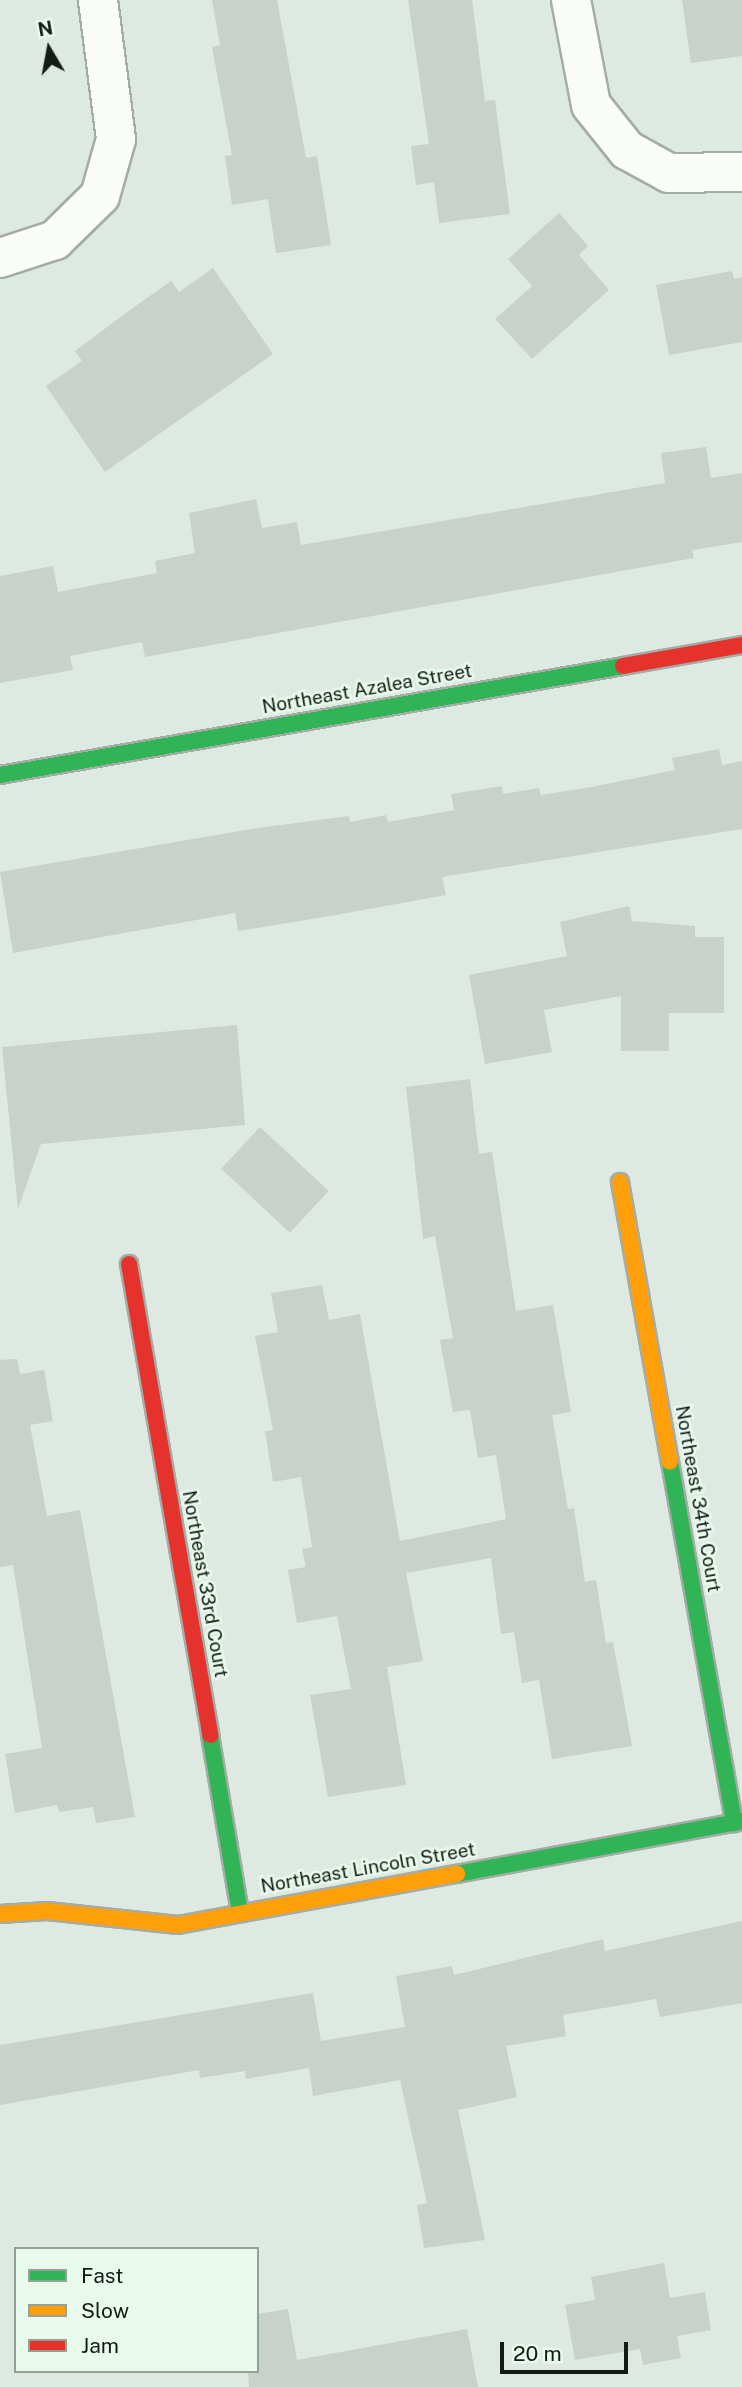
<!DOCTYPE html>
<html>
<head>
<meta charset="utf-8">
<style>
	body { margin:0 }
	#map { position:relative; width:742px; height:2387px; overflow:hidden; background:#dee9e1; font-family:"Public Sans",sans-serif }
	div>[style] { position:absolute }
	.building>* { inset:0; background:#c9d1cb; transform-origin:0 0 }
	.roads { filter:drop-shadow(2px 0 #a4aca6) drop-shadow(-2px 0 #a4aca6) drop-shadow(0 2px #a4aca6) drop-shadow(0 -2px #a4aca6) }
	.street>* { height:38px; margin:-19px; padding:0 19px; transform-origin:19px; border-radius:19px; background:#fafcfa }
	.fast>* { height:16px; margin:-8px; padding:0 8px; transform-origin:8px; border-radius:8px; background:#30b455 }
	.slow>* { height:16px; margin:-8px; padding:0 8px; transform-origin:8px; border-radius:8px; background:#ff9f0a }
	.jam>* { height:16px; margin:-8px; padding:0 8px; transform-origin:8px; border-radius:8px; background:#e5322d }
	span { translate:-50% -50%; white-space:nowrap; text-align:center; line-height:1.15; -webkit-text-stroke:5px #e7faec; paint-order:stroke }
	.street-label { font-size:19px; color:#151c17 }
	.legend { position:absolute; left:14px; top:2247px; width:245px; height:126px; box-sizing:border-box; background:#e7faec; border:2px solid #93a197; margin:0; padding:9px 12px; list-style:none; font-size:21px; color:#151c17 }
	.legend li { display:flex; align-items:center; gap:14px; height:35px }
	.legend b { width:35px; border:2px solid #93a197 }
	.north { position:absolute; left:14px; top:14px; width:70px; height:70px; -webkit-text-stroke:5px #e7faec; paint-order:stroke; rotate:350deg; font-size:19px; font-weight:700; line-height:28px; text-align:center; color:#151c17 }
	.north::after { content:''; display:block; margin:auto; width:24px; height:32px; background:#151c17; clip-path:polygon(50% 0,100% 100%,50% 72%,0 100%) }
	.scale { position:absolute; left:500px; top:2342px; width:128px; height:32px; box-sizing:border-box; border:4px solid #151c17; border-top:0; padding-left:9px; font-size:21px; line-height:24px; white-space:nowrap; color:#151c17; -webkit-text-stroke:5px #e7faec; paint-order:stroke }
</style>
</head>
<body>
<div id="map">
	<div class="building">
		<i style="clip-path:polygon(212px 0,277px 0,306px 158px,317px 156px,331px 245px,276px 253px,268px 199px,232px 205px,225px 156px,232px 155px,212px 47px,220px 45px)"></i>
		<i style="clip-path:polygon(408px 0,472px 0,485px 101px,495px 100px,510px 214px,439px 223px,434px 182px,416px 185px,411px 146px,429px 144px)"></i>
		<i style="clip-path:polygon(682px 0,742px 0,742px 56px,691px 63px)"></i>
		<i style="clip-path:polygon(559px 213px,588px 246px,579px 255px,609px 290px,532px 359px,495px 319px,532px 286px,508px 259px)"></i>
		<i style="clip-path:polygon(213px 268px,273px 354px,105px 472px,46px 386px,82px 361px,75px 351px,130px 310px,171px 281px,179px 292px)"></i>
		<i style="clip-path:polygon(732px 271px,734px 279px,742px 277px,742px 342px,669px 355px,656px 285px)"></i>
		<i style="clip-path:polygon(706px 447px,711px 478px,742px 473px,742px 542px,692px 550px,694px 558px,145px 657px,142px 642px,70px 656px,73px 670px,0 683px,0 576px,53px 566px,58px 592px,157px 573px,155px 561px,195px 553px,189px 513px,256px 499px,262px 528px,297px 522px,301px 545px,665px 483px,661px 453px)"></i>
		<i style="clip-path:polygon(719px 749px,722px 765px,742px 761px,742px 829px,442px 877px,446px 895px,336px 915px,238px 931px,235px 913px,13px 953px,0 872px,258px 828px,349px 816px,350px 822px,386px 815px,388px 822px,454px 810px,451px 794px,502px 786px,503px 794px,539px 788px,541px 795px,591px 787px,675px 770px,672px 758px)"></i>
		<i style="clip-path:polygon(629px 906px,632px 921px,695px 926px,695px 937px,724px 937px,724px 1013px,669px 1013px,669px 1051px,621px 1051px,621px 996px,544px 1010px,552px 1052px,485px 1064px,469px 975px,567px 956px,560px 922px)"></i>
		<i style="clip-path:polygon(237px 1025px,245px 1125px,41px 1144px,18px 1209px,2px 1047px)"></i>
		<i style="clip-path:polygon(470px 1079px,479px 1154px,492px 1152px,516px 1311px,553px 1305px,571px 1412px,552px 1415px,568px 1509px,574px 1508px,585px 1582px,596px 1580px,606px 1643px,613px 1642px,632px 1746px,552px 1759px,539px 1680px,522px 1683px,514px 1632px,501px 1634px,491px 1558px,406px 1573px,423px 1661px,387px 1667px,406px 1785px,328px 1797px,310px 1695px,351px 1689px,337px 1616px,297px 1623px,288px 1570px,306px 1567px,302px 1549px,312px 1547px,301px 1477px,273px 1482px,265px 1431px,273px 1430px,255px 1336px,278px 1332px,271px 1293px,322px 1285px,329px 1320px,360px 1314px,400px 1541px,506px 1519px,496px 1455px,478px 1458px,470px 1410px,453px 1412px,440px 1340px,453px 1338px,435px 1236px,423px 1239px,406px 1087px)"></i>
		<i style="left:260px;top:1127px;width:94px;height:57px;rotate:43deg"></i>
		<i style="clip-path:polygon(17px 1359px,20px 1374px,44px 1370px,53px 1421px,30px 1425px,47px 1516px,80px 1510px,135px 1817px,96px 1823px,93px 1807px,59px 1812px,57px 1805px,15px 1813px,5px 1754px,42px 1748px,13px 1565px,0 1567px,0 1360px)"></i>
		<i style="clip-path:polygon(742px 1921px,742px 2003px,660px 2017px,656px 1999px,563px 2015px,566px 2036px,506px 2046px,517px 2097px,458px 2110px,485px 2240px,424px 2248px,417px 2205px,427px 2203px,400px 2080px,313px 2096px,309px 2068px,246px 2079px,245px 2071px,200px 2078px,199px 2070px,0 2105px,0 2045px,313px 1993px,321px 2041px,405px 2027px,396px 1976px,452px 1966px,454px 1975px,603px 1939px,605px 1951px)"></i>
		<i style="clip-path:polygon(664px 2263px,670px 2298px,705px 2292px,711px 2330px,677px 2336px,681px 2358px,643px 2365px,640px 2349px,575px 2360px,565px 2305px,595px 2300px,591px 2277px)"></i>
		<i style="clip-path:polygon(288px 2309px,297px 2360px,467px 2329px,478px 2387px,249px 2387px,248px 2371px,257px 2371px,257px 2314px)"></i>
	</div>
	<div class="roads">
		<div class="street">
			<i style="left:571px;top:0;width:107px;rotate:79.2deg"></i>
			<i style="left:591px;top:105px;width:58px;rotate:51.3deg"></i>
			<i style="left:627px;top:150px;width:48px;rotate:28.7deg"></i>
			<i style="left:669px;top:173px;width:73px;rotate:-0.8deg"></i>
			<i style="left:0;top:258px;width:58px;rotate:-18.1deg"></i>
			<i style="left:55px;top:240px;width:63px;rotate:-44.4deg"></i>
			<i style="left:100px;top:196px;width:59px;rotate:-74.3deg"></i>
			<i style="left:116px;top:139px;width:140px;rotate:-97.4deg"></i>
		</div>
		<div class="fast">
			<i style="left:0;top:775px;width:632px;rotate:-9.92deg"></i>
			<i style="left:670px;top:1462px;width:367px;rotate:79.9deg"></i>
			<i style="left:210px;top:1735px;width:180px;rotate:80.4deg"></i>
			<i style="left:457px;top:1874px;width:290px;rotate:-10.5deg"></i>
		</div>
		<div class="slow">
			<i style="left:620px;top:1182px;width:284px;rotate:79.9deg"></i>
			<i style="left:0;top:1914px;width:47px;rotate:-3.7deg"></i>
			<i style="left:47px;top:1911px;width:132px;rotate:6.1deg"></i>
			<i style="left:178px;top:1925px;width:284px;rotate:-10.4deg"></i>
		</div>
		<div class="jam">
			<i style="left:623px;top:666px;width:121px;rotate:-10deg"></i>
			<i style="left:129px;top:1264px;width:478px;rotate:80.2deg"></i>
		</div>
	</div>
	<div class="street-label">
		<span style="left:367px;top:689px;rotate:-10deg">Northeast Azalea Street</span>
		<span style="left:698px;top:1499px;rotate:80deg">Northeast 34th Court</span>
		<span style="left:205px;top:1584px;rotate:80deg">Northeast 33rd Court</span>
		<span style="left:368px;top:1868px;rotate:-10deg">Northeast Lincoln Street</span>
	</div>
	<ul class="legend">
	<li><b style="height:9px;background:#30b455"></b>Fast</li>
	<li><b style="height:9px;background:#ff9f0a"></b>Slow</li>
	<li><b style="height:9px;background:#e5322d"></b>Jam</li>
	</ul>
	<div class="north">N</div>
	<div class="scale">20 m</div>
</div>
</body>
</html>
